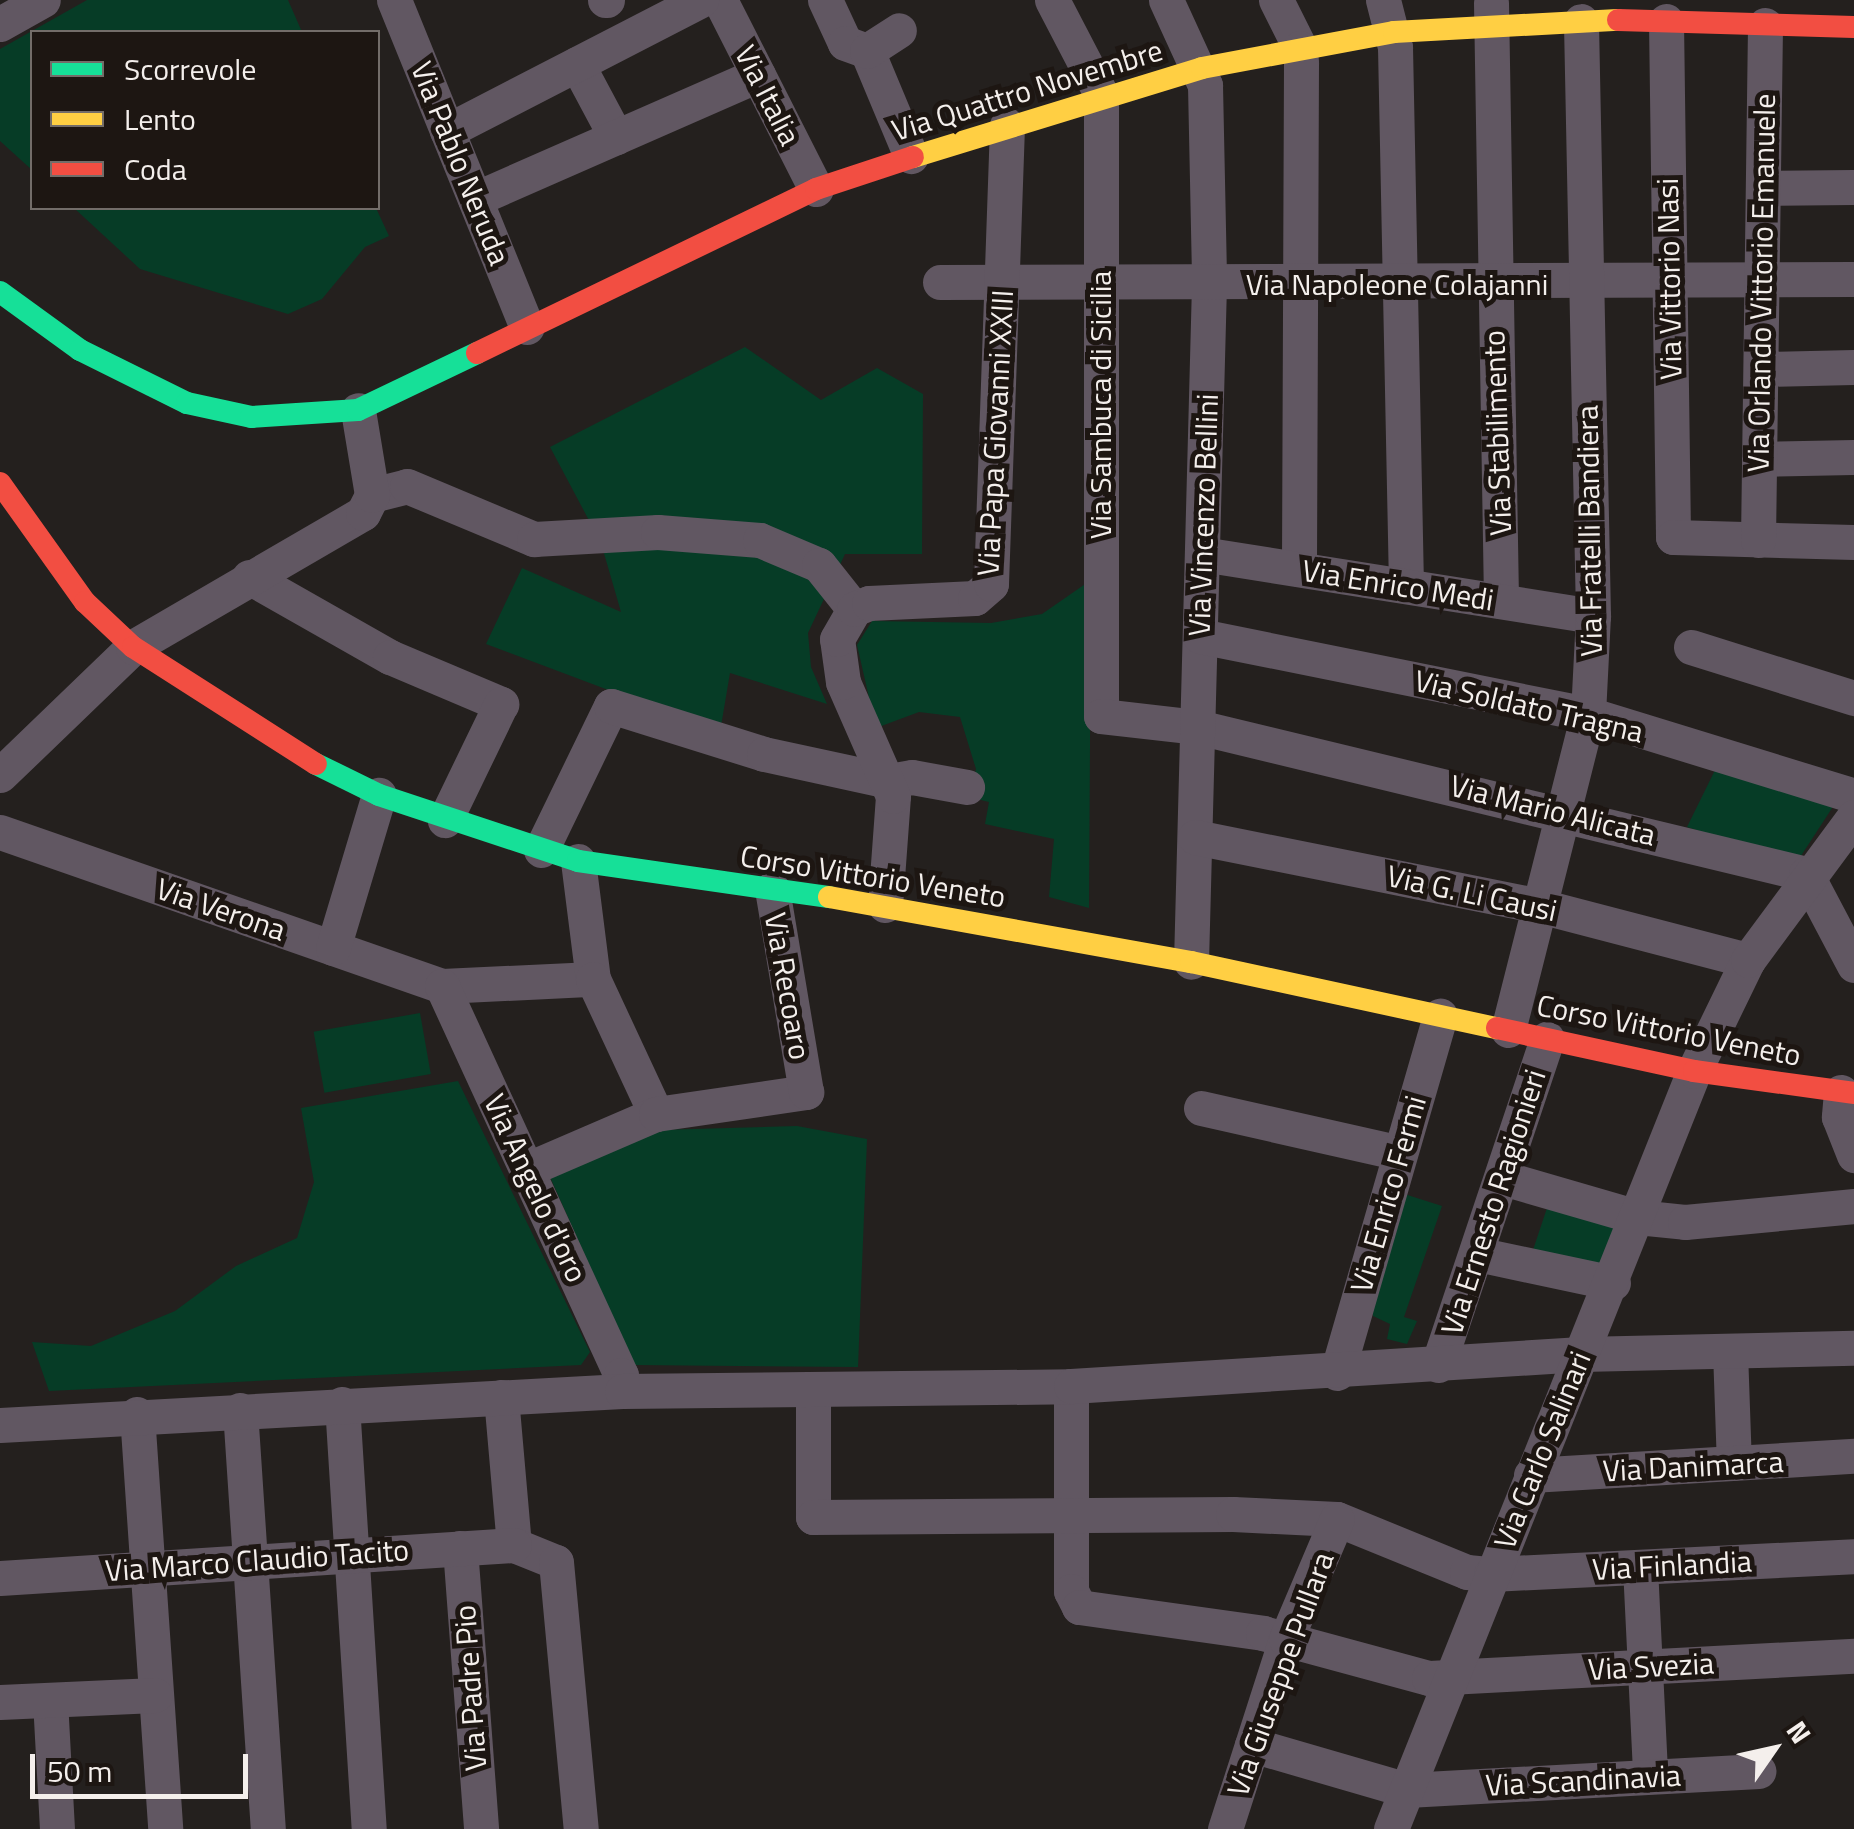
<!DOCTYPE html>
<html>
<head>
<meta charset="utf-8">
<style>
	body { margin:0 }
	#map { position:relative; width:1854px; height:1829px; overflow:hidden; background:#24201e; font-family:"Titillium Web",sans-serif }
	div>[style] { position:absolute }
	.green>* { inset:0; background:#063c26; transform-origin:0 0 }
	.street>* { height:35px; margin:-17.5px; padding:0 17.5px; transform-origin:17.5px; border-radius:17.5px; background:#615762 }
	.fast>* { height:22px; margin:-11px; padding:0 11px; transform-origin:11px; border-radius:11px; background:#16e098 }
	.slow>* { height:22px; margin:-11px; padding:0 11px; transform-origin:11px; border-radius:11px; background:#ffcf43 }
	.jam>* { height:22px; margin:-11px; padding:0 11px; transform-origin:11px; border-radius:11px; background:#f24e42 }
	span { translate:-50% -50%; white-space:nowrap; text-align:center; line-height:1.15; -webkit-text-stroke:10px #1d1612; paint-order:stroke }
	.street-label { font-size:30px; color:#f4efec }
	.legend { position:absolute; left:30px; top:30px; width:350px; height:180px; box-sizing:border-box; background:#1d1612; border:2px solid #736d69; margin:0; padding:12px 18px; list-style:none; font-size:30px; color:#f4efec }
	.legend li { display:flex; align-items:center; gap:20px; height:50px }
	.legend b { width:50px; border:2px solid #736d69 }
	.north { position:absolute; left:1724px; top:1699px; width:100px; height:100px; -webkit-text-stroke:8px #1d1612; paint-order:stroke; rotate:56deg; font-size:28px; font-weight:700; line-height:40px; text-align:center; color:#f4efec }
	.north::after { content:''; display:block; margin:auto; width:35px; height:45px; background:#f4efec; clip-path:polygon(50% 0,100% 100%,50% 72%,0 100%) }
	.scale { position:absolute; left:30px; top:1754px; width:218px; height:45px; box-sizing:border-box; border:5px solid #f4efec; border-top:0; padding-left:12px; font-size:30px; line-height:35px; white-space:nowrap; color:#f4efec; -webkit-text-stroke:8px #1d1612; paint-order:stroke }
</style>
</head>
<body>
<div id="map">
	<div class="green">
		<i style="clip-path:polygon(87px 0,288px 0,302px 32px,32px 32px,32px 170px,0 141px,0 49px)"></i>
		<i style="clip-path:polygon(74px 208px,376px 208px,389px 236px,365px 247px,322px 299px,288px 314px,140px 269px)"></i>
		<i style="clip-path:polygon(745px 347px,821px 400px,877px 368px,923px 394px,922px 554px,845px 554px,808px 633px,811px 667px,827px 704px,730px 673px,720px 732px,486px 644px,522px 568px,621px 612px,601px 543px,550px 447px)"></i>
		<i style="clip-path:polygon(1091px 580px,1089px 908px,1049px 897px,1054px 839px,985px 824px,989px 802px,969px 797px,976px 769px,960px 717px,919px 712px,876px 728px,857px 645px,872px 621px,991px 623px,1042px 614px)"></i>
		<i style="clip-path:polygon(1718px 764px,1836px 802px,1797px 862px,1687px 827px)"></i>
		<i style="left:420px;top:1013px;width:62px;height:108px;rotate:80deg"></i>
		<i style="clip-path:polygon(458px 1081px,590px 1352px,581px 1365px,49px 1391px,32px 1342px,91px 1346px,175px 1311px,236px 1266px,297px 1238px,314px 1182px,301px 1108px)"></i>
		<i style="clip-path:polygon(797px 1126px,867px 1139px,858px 1367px,634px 1365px,550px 1177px,658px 1130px)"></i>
		<i style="clip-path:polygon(1398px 1192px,1442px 1206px,1404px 1317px,1417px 1321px,1407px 1344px,1387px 1339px,1390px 1324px,1373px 1316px,1374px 1284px)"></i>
		<i style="clip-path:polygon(1549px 1202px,1616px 1223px,1608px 1279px,1530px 1259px)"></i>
	</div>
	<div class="street">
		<i style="left:394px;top:0;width:353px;rotate:67.9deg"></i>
		<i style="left:605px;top:0;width:2px"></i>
		<i style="left:720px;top:0;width:212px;rotate:63.1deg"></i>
		<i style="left:825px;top:0;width:47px;rotate:65.1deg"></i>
		<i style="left:845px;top:43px;width:23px;rotate:20deg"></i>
		<i style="left:867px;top:51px;width:114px;rotate:67.3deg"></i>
		<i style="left:1052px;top:0;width:106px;rotate:62.5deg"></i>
		<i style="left:1101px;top:94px;width:622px;rotate:90deg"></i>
		<i style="left:1101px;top:716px;width:98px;rotate:6.5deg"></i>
		<i style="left:1198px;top:727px;width:626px;rotate:13.59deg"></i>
		<i style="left:1806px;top:874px;width:103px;rotate:62.2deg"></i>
		<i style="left:1166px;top:0;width:94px;rotate:65.4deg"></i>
		<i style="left:1205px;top:85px;width:199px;rotate:88.8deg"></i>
		<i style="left:1209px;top:284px;width:678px;rotate:91.52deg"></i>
		<i style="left:1276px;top:0;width:54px;rotate:63.4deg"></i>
		<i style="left:1300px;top:48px;width:16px;rotate:86deg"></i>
		<i style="left:1301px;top:64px;width:505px;rotate:90.23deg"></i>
		<i style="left:1383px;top:0;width:49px;rotate:75.7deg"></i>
		<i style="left:1395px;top:47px;width:538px;rotate:88.83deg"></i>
		<i style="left:1491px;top:3px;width:598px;rotate:89.04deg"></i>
		<i style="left:1666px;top:21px;width:516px;rotate:89.22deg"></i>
		<i style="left:1673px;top:537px;width:181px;rotate:1.6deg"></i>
		<i style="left:0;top:24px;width:49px;rotate:-29.2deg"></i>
		<i style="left:867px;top:51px;width:38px;rotate:-33deg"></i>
		<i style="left:577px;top:64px;width:83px;rotate:61.9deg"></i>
		<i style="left:447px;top:131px;width:286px;rotate:-27.3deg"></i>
		<i style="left:1763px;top:188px;width:91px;rotate:-0.6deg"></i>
		<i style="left:475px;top:199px;width:309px;rotate:-23.7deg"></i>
		<i style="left:940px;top:282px;width:914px;rotate:-0.19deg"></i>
		<i style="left:1761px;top:369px;width:93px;rotate:-1.2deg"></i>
		<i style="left:1759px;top:459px;width:95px;rotate:-1.2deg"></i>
		<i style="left:372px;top:495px;width:36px;rotate:-14deg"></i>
		<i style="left:407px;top:486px;width:138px;rotate:22.7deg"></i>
		<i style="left:534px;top:539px;width:124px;rotate:-3.2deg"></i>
		<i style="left:658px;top:532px;width:102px;rotate:4.5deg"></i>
		<i style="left:760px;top:540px;width:64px;rotate:23deg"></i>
		<i style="left:819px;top:565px;width:56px;rotate:51.5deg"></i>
		<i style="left:1758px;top:540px;width:515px;rotate:-89.22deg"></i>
		<i style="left:1202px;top:554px;width:396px;rotate:9deg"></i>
		<i style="left:249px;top:577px;width:162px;rotate:29.6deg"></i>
		<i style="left:390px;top:657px;width:121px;rotate:22.9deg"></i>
		<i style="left:501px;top:704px;width:129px;rotate:115.8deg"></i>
		<i style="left:1200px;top:636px;width:396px;rotate:11.4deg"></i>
		<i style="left:1588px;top:714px;width:278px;rotate:17.1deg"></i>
		<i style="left:1691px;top:647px;width:171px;rotate:17.4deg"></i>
		<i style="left:0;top:775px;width:185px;rotate:-43.9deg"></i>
		<i style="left:133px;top:647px;width:266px;rotate:-30.2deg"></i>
		<i style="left:363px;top:513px;width:20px;rotate:-63deg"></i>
		<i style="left:372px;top:495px;width:86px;rotate:-99.4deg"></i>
		<i style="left:0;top:832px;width:468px;rotate:19.2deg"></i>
		<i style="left:442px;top:986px;width:151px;rotate:-2.7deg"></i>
		<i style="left:1195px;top:837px;width:352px;rotate:11.3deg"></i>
		<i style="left:1540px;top:906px;width:215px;rotate:14.6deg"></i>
		<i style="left:541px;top:850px;width:160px;rotate:-64.1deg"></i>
		<i style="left:611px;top:706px;width:160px;rotate:17.4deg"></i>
		<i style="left:764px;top:754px;width:128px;rotate:12.2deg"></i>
		<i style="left:889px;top:781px;width:23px;rotate:-10deg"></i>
		<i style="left:912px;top:777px;width:56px;rotate:10.3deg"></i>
		<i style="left:578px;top:861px;width:119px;rotate:82.8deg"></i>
		<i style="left:593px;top:979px;width:149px;rotate:65deg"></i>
		<i style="left:885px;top:905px;width:109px;rotate:-85.8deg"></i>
		<i style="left:893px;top:796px;width:124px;rotate:-113.7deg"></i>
		<i style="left:843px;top:682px;width:43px;rotate:-97.9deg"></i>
		<i style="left:837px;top:639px;width:34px;rotate:-60deg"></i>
		<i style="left:854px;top:609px;width:16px;rotate:-22deg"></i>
		<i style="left:869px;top:603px;width:106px;rotate:-2.7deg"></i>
		<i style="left:975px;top:598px;width:21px;rotate:-41deg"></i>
		<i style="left:991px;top:584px;width:459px;rotate:-88deg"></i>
		<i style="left:333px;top:948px;width:160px;rotate:-73.3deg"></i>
		<i style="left:442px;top:986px;width:428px;rotate:65.3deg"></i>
		<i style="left:621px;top:1375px;width:16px;rotate:86deg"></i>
		<i style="left:1508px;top:1030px;width:326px;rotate:-75.8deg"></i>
		<i style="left:1588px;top:714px;width:98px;rotate:-87.1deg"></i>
		<i style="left:1593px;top:616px;width:595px;rotate:-91.16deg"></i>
		<i style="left:1841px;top:1092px;width:25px;rotate:95deg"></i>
		<i style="left:1839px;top:1117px;width:41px;rotate:68.5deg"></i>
		<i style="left:1201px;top:1108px;width:204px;rotate:12.7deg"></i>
		<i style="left:528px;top:1169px;width:139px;rotate:-23.3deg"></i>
		<i style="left:656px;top:1114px;width:152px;rotate:-8.3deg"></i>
		<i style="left:806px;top:1092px;width:206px;rotate:-99.5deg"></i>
		<i style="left:1503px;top:1178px;width:140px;rotate:16.2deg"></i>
		<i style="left:1637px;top:1217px;width:48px;rotate:5.9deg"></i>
		<i style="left:1685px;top:1222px;width:170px;rotate:-5.4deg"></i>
		<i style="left:1477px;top:1254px;width:139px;rotate:12deg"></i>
		<i style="left:1730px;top:1351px;width:112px;rotate:88deg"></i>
		<i style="left:1438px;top:1365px;width:344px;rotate:-71.5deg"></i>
		<i style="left:1337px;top:1373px;width:372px;rotate:-73.9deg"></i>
		<i style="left:1071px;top:1386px;width:205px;rotate:90deg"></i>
		<i style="left:1071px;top:1591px;width:18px;rotate:63deg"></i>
		<i style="left:1079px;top:1607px;width:186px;rotate:8deg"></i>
		<i style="left:1263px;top:1633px;width:172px;rotate:15.2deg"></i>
		<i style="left:1429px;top:1678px;width:426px;rotate:-3deg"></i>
		<i style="left:813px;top:1392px;width:125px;rotate:90deg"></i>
		<i style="left:813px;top:1517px;width:420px;rotate:-0.4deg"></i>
		<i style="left:1233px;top:1514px;width:104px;rotate:2.8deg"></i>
		<i style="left:1337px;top:1519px;width:140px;rotate:22.2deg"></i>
		<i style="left:1467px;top:1572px;width:24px;rotate:5deg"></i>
		<i style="left:1491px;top:1574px;width:363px;rotate:-2.8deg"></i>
		<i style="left:501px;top:1397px;width:149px;rotate:85deg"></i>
		<i style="left:514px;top:1545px;width:45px;rotate:22deg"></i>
		<i style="left:556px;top:1562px;width:268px;rotate:84.7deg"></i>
		<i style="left:342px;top:1404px;width:426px;rotate:86.4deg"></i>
		<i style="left:240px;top:1410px;width:420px;rotate:86.2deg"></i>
		<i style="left:137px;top:1414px;width:416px;rotate:86.1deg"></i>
		<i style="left:0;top:1425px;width:623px;rotate:-3.13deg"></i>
		<i style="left:622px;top:1391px;width:449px;rotate:-0.6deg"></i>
		<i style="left:1071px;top:1386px;width:511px;rotate:-3.59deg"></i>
		<i style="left:1581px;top:1354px;width:273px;rotate:-1.3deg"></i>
		<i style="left:1531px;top:1475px;width:324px;rotate:-3.4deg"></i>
		<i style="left:460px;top:1548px;width:282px;rotate:85.7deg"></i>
		<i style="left:1640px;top:1567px;width:208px;rotate:87.2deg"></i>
		<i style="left:0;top:1578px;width:515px;rotate:-3.67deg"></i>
		<i style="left:50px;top:1700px;width:129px;rotate:86.9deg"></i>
		<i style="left:0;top:1702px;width:155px;rotate:-2.6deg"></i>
		<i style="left:1252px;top:1745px;width:161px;rotate:16.2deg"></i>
		<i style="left:1407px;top:1790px;width:352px;rotate:-3.1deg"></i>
		<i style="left:1225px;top:1829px;width:200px;rotate:-72.2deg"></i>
		<i style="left:1286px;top:1639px;width:130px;rotate:-67deg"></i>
		<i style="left:1391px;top:1829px;width:816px;rotate:-68.21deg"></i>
		<i style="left:1694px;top:1071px;width:123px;rotate:-64.1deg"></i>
		<i style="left:1748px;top:960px;width:178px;rotate:-53.5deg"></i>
	</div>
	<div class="fast">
		<i style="left:0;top:292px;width:99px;rotate:35.9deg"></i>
		<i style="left:80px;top:350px;width:119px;rotate:26.4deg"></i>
		<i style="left:187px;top:403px;width:66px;rotate:12.3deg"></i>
		<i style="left:251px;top:417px;width:107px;rotate:-3.7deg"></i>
		<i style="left:358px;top:410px;width:132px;rotate:-25.6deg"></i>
		<i style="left:316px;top:764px;width:70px;rotate:26.2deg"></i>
		<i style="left:379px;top:795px;width:210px;rotate:18.3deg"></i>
		<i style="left:578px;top:861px;width:254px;rotate:8.2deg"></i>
	</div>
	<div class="slow">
		<i style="left:913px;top:157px;width:302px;rotate:-17.1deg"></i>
		<i style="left:1202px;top:68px;width:195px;rotate:-10.6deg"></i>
		<i style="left:1394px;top:32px;width:224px;rotate:-3.1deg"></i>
		<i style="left:829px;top:897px;width:368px;rotate:10.2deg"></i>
		<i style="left:1191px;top:962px;width:313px;rotate:12.2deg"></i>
	</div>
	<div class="jam">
		<i style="left:1618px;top:20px;width:236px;rotate:1.7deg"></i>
		<i style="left:477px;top:353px;width:377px;rotate:-25.8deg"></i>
		<i style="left:816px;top:189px;width:102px;rotate:-18.3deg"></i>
		<i style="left:0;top:483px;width:146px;rotate:54.5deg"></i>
		<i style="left:85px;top:602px;width:66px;rotate:43.2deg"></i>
		<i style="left:133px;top:647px;width:217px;rotate:32.6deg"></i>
		<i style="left:1497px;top:1028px;width:202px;rotate:12.3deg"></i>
		<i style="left:1694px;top:1071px;width:162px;rotate:7.8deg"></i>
	</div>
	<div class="street-label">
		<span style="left:1027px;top:90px;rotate:-17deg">Via Quattro Novembre</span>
		<span style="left:768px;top:95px;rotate:63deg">Via Italia</span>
		<span style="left:461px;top:163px;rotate:68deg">Via Pablo Neruda</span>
		<span style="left:1669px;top:279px;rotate:-91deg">Via Vittorio Nasi</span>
		<span style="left:1761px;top:283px;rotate:-89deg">Via Orlando Vittorio Emanuele</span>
		<span style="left:1397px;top:284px">Via Napoleone Colajanni</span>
		<span style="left:1100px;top:405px;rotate:-90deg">Via Sambuca di Sicilia</span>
		<span style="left:995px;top:433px;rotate:-87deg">Via Papa Giovanni XXIII</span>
		<span style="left:1497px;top:433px;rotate:-92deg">Via Stabilimento</span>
		<span style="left:1203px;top:515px;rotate:-88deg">Via Vincenzo Bellini</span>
		<span style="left:1589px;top:531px;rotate:-91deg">Via Fratelli Bandiera</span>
		<span style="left:1398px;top:585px;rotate:9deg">Via Enrico Medi</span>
		<span style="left:1529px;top:706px;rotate:13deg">Via Soldato Tragna</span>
		<span style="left:1553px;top:810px;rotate:14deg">Via Mario Alicata</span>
		<span style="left:873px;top:876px;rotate:9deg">Corso Vittorio Veneto</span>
		<span style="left:1472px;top:893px;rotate:12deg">Via G. Li Causi</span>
		<span style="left:221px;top:909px;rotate:19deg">Via Verona</span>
		<span style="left:788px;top:986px;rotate:80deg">Via Recoaro</span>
		<span style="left:1669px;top:1030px;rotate:11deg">Corso Vittorio Veneto</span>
		<span style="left:536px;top:1188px;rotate:65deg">Via Angelo d'oro</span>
		<span style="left:1388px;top:1194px;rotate:-74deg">Via Enrico Fermi</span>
		<span style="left:1493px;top:1202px;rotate:-72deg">Via Ernesto Ragionieri</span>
		<span style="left:1542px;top:1450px;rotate:-68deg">Via Carlo Salinari</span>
		<span style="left:1693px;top:1466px;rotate:-3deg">Via Danimarca</span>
		<span style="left:257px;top:1560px;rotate:-4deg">Via Marco Claudio Tacito</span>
		<span style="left:1672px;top:1565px;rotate:-3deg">Via Finlandia</span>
		<span style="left:1651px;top:1666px;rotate:-3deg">Via Svezia</span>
		<span style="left:1280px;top:1674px;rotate:-70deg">Via Giuseppe Pullara</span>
		<span style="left:470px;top:1688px;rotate:-94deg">Via Padre Pio</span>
		<span style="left:1583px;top:1780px;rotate:-3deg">Via Scandinavia</span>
	</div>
	<ul class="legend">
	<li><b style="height:12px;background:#16e098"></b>Scorrevole</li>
	<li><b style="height:12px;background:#ffcf43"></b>Lento</li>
	<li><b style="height:12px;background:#f24e42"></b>Coda</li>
	</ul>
	<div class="north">N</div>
	<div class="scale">50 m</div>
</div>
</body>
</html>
